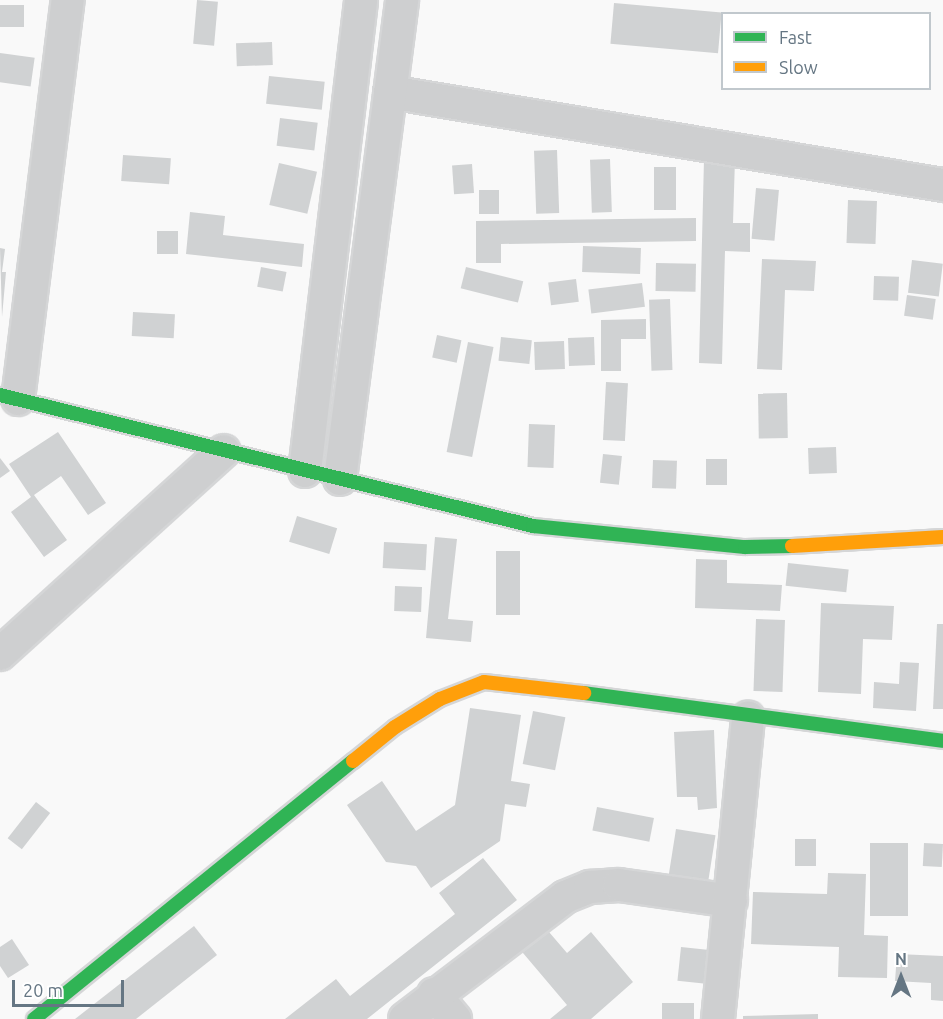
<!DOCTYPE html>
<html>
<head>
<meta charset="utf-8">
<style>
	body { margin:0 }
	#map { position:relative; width:943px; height:1019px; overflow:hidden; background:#f9f9f9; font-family:Ubuntu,sans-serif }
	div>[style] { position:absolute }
	.building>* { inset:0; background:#d0d2d3; transform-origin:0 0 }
	.roads { filter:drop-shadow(2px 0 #d5d6d7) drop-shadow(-2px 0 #d5d6d7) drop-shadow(0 2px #d5d6d7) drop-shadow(0 -2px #d5d6d7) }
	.street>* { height:32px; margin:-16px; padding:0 16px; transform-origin:16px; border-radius:16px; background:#cecfd0 }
	.fast>* { height:14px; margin:-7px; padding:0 7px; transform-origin:7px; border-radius:7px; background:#30b455 }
	.slow>* { height:14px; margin:-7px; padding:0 7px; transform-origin:7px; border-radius:7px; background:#ff9f0a }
	span { translate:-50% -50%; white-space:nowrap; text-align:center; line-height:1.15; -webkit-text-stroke:6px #fff; paint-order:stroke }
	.legend { position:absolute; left:721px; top:12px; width:210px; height:78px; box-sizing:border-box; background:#fff; border:2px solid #c1c8cd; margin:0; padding:8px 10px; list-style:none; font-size:18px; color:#657683 }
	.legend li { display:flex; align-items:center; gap:12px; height:30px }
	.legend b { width:30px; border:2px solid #c1c8cd }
	.north { position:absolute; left:871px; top:947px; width:60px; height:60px; -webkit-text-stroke:4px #fff; paint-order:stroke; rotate:0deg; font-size:16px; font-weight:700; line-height:24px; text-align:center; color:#657683 }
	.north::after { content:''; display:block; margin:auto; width:21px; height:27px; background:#657683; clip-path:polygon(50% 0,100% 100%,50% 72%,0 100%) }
	.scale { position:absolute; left:12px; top:980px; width:112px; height:27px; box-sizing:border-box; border:3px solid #657683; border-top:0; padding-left:8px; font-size:18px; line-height:21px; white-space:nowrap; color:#657683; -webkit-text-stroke:4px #fff; paint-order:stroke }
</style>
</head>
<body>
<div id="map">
	<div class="building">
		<i style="left:197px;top:0;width:21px;height:44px;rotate:5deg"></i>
		<i style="left:614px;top:3px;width:108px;height:41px;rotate:5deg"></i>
		<i style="left:0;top:5px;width:24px;height:22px"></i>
		<i style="left:272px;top:42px;width:23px;height:36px;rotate:88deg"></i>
		<i style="left:0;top:53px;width:35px;height:29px;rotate:8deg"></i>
		<i style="left:269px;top:76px;width:56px;height:28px;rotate:6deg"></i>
		<i style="left:280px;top:118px;width:38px;height:28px;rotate:7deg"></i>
		<i style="left:557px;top:150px;width:63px;height:23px;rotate:88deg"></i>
		<i style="left:123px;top:155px;width:48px;height:26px;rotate:4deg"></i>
		<i style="left:610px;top:159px;width:53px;height:20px;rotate:88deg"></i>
		<i style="clip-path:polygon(704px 159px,735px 159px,733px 223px,750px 223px,750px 252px,725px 251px,722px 364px,699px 363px)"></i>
		<i style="left:279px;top:163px;width:39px;height:43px;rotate:13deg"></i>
		<i style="left:472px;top:164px;width:29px;height:20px;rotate:86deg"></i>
		<i style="left:654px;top:167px;width:22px;height:43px"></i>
		<i style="left:756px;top:188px;width:23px;height:51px;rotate:5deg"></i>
		<i style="left:479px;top:190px;width:20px;height:24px"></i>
		<i style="left:848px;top:200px;width:29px;height:43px;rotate:2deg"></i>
		<i style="clip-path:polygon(190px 212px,225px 216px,223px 235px,304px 244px,302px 267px,186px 254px)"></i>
		<i style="clip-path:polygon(696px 218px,696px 241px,501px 244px,501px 263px,476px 263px,476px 221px)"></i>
		<i style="left:157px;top:231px;width:21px;height:23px"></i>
		<i style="left:583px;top:246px;width:58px;height:26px;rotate:2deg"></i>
		<i style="clip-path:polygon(0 248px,5px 249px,2px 272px,6px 272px,2px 317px)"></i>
		<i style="clip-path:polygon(762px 259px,816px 261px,814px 291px,785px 290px,782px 370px,757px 369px)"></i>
		<i style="left:912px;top:260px;width:31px;height:33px;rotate:7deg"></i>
		<i style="left:656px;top:263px;width:40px;height:28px;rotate:1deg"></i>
		<i style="left:261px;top:267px;width:26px;height:20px;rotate:11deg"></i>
		<i style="left:466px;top:267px;width:59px;height:22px;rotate:14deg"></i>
		<i style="left:874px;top:276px;width:25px;height:24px;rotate:2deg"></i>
		<i style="left:576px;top:279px;width:23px;height:28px;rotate:83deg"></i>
		<i style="left:642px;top:283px;width:24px;height:54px;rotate:83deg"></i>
		<i style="left:907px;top:295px;width:29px;height:21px;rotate:8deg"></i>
		<i style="left:670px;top:299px;width:71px;height:21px;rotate:88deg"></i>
		<i style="left:133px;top:312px;width:42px;height:24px;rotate:3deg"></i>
		<i style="clip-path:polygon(646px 319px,646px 339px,621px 339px,621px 371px,601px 371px,601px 320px)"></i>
		<i style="left:437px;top:335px;width:25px;height:23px;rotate:12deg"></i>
		<i style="left:501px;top:337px;width:31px;height:24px;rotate:6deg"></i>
		<i style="left:594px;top:337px;width:28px;height:26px;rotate:88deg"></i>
		<i style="left:564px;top:341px;width:28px;height:30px;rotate:88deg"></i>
		<i style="left:468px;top:342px;width:26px;height:112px;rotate:11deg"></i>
		<i style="left:606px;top:382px;width:22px;height:58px;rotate:3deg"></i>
		<i style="left:787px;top:393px;width:45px;height:29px;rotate:89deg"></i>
		<i style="left:529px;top:424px;width:26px;height:43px;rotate:2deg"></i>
		<i style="clip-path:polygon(58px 432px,106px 503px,88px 515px,61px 476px,34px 495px,67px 540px,44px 557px,11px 512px,31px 497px,9px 464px)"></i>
		<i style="left:836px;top:447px;width:26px;height:28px;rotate:88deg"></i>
		<i style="left:603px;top:454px;width:19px;height:29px;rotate:6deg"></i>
		<i style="clip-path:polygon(0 458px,10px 471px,0 478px)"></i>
		<i style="left:706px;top:459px;width:21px;height:26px"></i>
		<i style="left:653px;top:460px;width:24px;height:28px;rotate:2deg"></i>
		<i style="left:297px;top:516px;width:42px;height:27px;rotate:17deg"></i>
		<i style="clip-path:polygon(435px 537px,457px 539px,448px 619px,473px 621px,471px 642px,426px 638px)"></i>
		<i style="left:384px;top:542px;width:43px;height:26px;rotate:3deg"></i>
		<i style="left:496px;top:551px;width:24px;height:64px"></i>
		<i style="clip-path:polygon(696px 559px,727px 560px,727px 583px,782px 585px,780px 611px,695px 608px)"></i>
		<i style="left:788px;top:563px;width:61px;height:23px;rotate:6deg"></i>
		<i style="left:395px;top:586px;width:27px;height:25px;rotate:2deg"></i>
		<i style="clip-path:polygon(821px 603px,894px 606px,892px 640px,863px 639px,861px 694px,818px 692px)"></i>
		<i style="left:756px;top:619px;width:29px;height:72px;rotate:2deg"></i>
		<i style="clip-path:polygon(937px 624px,943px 624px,943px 709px,933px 709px)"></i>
		<i style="clip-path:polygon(900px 662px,919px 663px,916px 711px,873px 708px,874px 682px,899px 684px)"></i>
		<i style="clip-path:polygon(470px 708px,521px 715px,511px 781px,530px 784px,526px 807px,505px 804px,500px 841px,431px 888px,416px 866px,386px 862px,347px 805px,382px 781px,416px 831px,455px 805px)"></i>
		<i style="left:533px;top:711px;width:33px;height:54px;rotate:11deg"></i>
		<i style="clip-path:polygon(714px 730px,717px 808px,698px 810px,697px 797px,677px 797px,674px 732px)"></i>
		<i style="left:36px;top:802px;width:18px;height:46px;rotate:38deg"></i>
		<i style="left:597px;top:807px;width:58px;height:24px;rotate:11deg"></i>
		<i style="left:676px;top:829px;width:40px;height:46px;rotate:9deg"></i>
		<i style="left:795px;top:839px;width:21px;height:27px"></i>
		<i style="left:870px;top:843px;width:38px;height:73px"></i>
		<i style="left:924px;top:843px;width:19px;height:23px;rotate:3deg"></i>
		<i style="clip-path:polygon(483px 858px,517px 900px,367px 1019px,285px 1019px,336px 979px,350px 996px,455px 914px,439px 893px)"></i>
		<i style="clip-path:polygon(828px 873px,866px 874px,864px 935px,888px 936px,887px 978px,838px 977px,839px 947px,751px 944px,753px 892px,827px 894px)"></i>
		<i style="clip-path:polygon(537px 918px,567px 953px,591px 932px,633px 982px,591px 1019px,550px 1019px,567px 1005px,512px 940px)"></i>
		<i style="clip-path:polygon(194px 926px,217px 955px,136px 1019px,75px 1019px)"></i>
		<i style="clip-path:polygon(12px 939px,29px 965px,8px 978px,0 966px,0 947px)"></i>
		<i style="left:681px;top:947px;width:31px;height:34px;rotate:6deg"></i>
		<i style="clip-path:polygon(897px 954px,943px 956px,943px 1001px,931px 1000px,931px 983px,895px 981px)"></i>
		<i style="left:662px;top:1003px;width:32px;height:16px"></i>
		<i style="clip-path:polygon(818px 1014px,818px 1019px,743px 1019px,743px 1016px)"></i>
	</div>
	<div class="roads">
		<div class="street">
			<i style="left:390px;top:92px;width:561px;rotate:9.55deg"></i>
			<i style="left:18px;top:399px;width:402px;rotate:-82.9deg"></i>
			<i style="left:305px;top:471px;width:474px;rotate:-83.2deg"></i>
			<i style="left:340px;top:479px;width:483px;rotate:-82.6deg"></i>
			<i style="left:0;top:654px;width:302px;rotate:-42.2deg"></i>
			<i style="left:434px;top:994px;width:33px;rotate:50deg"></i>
			<i style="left:405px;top:1019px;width:201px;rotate:-37.3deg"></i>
			<i style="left:565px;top:897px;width:27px;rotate:-22deg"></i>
			<i style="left:590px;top:887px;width:29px;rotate:-4deg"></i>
			<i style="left:619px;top:885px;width:113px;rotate:8.1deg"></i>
			<i style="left:718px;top:1019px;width:303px;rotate:-84.3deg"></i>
		</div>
		<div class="fast">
			<i style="left:0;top:395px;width:549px;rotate:13.81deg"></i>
			<i style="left:533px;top:526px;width:213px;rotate:5.7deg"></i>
			<i style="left:745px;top:547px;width:47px;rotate:-1.2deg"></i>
			<i style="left:584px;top:693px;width:362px;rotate:7.6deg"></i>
			<i style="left:34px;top:1019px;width:410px;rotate:-39deg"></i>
		</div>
		<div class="slow">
			<i style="left:792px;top:546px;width:151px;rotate:-3.4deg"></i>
			<i style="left:353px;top:761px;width:54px;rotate:-39deg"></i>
			<i style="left:395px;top:727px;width:53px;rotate:-31.9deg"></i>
			<i style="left:440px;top:699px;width:47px;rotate:-21.1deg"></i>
			<i style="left:484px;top:682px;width:101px;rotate:6.3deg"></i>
		</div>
	</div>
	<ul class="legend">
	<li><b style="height:8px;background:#30b455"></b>Fast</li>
	<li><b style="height:8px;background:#ff9f0a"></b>Slow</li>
	</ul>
	<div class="north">N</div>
	<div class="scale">20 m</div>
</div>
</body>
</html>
